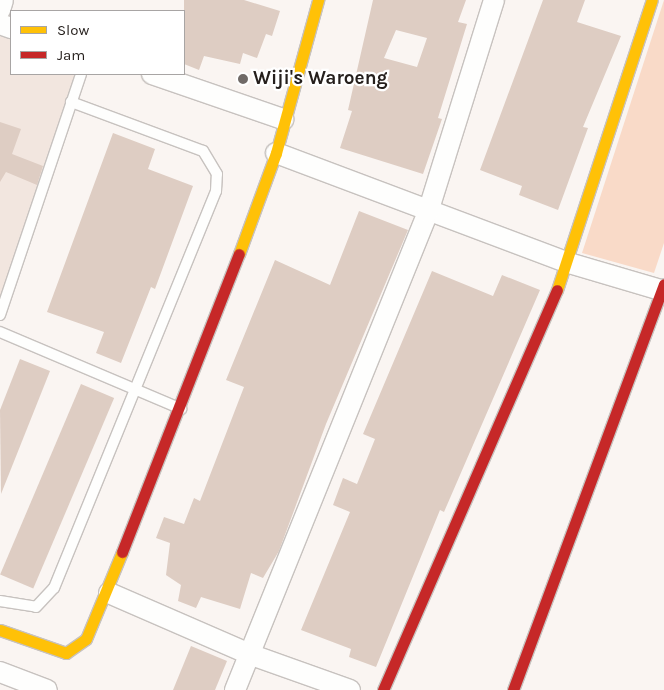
<!DOCTYPE html>
<html>
<head>
<meta charset="utf-8">
<style>
	body { margin:0 }
	#map { position:relative; width:664px; height:690px; overflow:hidden; background:#faf5f2; font-family:Karla,sans-serif }
	div>[style] { position:absolute }
	.built>* { inset:0; background:#f2e6df }
	.green>* { inset:0; background:#f9dac8 }
	.building>* { inset:0; background:#decdc3; transform-origin:0 0 }
	.roads { filter:drop-shadow(1px 0 #c7c2bf) drop-shadow(-1px 0 #c7c2bf) drop-shadow(0 1px #c7c2bf) drop-shadow(0 -1px #c7c2bf) }
	.lane>* { height:10px; margin:-5px; padding:0 5px; transform-origin:5px; border-radius:5px; background:#fefefd }
	.street>* { height:20px; margin:-10px; padding:0 10px; transform-origin:10px; border-radius:10px; background:#fefefd }
	.slow>* { height:11px; margin:-5.5px; padding:0 5.5px; transform-origin:5.5px; border-radius:5.5px; background:#ffc107 }
	.jam>* { height:11px; margin:-5.5px; padding:0 5.5px; transform-origin:5.5px; border-radius:5.5px; background:#c62828 }
	.dots>* { width:14px; height:14px; translate:-50% -50%; box-sizing:border-box; border:2px solid #fff; border-radius:50% }
	span { translate:-50% -50%; white-space:nowrap; text-align:center; line-height:1.15; -webkit-text-stroke:4.5px #fff; paint-order:stroke }
	.poi-label { font-size:19px; color:#251f1c; font-weight:700 }
	.left { translate:0 -50%; text-align:left }
	.legend { position:absolute; left:10px; top:10px; width:175px; height:65px; box-sizing:border-box; background:#fff; border:1px solid #a8a5a4; margin:0; padding:6px 9px; list-style:none; font-size:15px; color:#251f1c }
	.legend li { display:flex; align-items:center; gap:10px; height:25px }
	.legend b { width:25px; border:1px solid #a8a5a4 }
</style>
</head>
<body>
<div id="map">
	<div class="built">
		<i style="clip-path:polygon(0 22px,11px 26px,11px 74px,81px 74px,0 304px)"></i>
	</div>
	<div class="green">
		<i style="clip-path:polygon(664px 0,664px 243px,654px 273px,582px 253px)"></i>
	</div>
	<div class="building">
		<i style="clip-path:polygon(184px 0,244px 0,280px 11px,272px 36px,266px 34px,257px 58px,243px 53px,240px 64px,204px 56px,199px 70px,184px 64px)"></i>
		<i style="clip-path:polygon(evenodd,373px 0,466px 0,458px 22px,467px 24px,438px 118px,442px 119px,423px 174px,340px 148px,352px 111px,348px 110px,373px 0,396px 30px,427px 38px,417px 67px,384px 58px,396px 30px)"></i>
		<i style="clip-path:polygon(543px 0,585px 0,577px 22px,621px 36px,583px 127px,588px 128px,558px 210px,519px 195px,522px 186px,480px 170px)"></i>
		<i style="clip-path:polygon(0 122px,21px 129px,12px 154px,43px 166px,37px 185px,6px 172px,0 182px)"></i>
		<i style="clip-path:polygon(113px 133px,155px 149px,148px 169px,193px 186px,155px 289px,151px 287px,121px 363px,96px 353px,104px 332px,47px 312px)"></i>
		<i style="clip-path:polygon(359px 211px,408px 230px,326px 424px,279px 551px,263px 578px,251px 573px,240px 609px,201px 597px,196px 608px,178px 601px,181px 585px,166px 575px,170px 543px,156px 538px,164px 517px,184px 524px,194px 498px,200px 501px,244px 387px,226px 380px,275px 260px,330px 285px)"></i>
		<i style="clip-path:polygon(432px 271px,493px 296px,502px 275px,540px 290px,444px 512px,440px 510px,376px 667px,349px 657px,351px 649px,301px 630px,350px 512px,333px 505px,343px 478px,357px 484px,375px 439px,363px 434px)"></i>
		<i style="clip-path:polygon(20px 359px,50px 371px,1px 494px,0 410px)"></i>
		<i style="left:81px;top:384px;width:36px;height:207px;rotate:23deg"></i>
		<i style="clip-path:polygon(191px 646px,227px 661px,215px 690px,173px 690px)"></i>
	</div>
	<div class="roads">
		<div class="lane">
			<i style="left:0;top:315px;width:254px;rotate:-71.4deg"></i>
			<i style="left:0;top:332px;width:197px;rotate:23deg"></i>
			<i style="left:0;top:601px;width:36px;rotate:9deg"></i>
			<i style="left:36px;top:607px;width:26px;rotate:-47deg"></i>
			<i style="left:54px;top:588px;width:429px;rotate:-67.8deg"></i>
			<i style="left:216px;top:191px;width:17px;rotate:-87deg"></i>
			<i style="left:217px;top:174px;width:27px;rotate:-121deg"></i>
			<i style="left:203px;top:151px;width:141px;rotate:-159.6deg"></i>
		</div>
		<div class="street">
			<i style="left:0;top:10px;width:10px;rotate:-73deg"></i>
			<i style="left:0;top:24px;width:12px;rotate:20deg"></i>
			<i style="left:152px;top:74px;width:139px;rotate:19deg"></i>
			<i style="left:276px;top:153px;width:313px;rotate:20.6deg"></i>
			<i style="left:569px;top:263px;width:96px;rotate:16.4deg"></i>
			<i style="left:109px;top:593px;width:153px;rotate:23.5deg"></i>
			<i style="left:249px;top:654px;width:107px;rotate:19.6deg"></i>
			<i style="left:0;top:672px;width:50px;rotate:21deg"></i>
			<i style="left:235px;top:690px;width:515px;rotate:-68.01deg"></i>
			<i style="left:428px;top:212px;width:222px;rotate:-72.7deg"></i>
		</div>
		<div class="slow">
			<i style="left:239px;top:254px;width:108px;rotate:-69.9deg"></i>
			<i style="left:276px;top:153px;width:159px;rotate:-74.6deg"></i>
			<i style="left:557px;top:290px;width:305px;rotate:-71.9deg"></i>
			<i style="left:0;top:630px;width:70px;rotate:19.2deg"></i>
			<i style="left:66px;top:653px;width:24px;rotate:-35deg"></i>
			<i style="left:86px;top:639px;width:94px;rotate:-67.5deg"></i>
		</div>
		<div class="jam">
			<i style="left:122px;top:552px;width:320px;rotate:-68.6deg"></i>
			<i style="left:383px;top:690px;width:436px;rotate:-66.5deg"></i>
			<i style="left:513px;top:690px;width:433px;rotate:-69.6deg"></i>
		</div>
	</div>
	<div class="dots">
		<i style="left:243px;top:79px;background:#706a67"></i>
	</div>
	<div class="poi-label">
		<span class="left" style="left:253px;top:79px">Wiji's Waroeng</span>
	</div>
	<ul class="legend">
	<li><b style="height:6px;background:#ffc107"></b>Slow</li>
	<li><b style="height:6px;background:#c62828"></b>Jam</li>
	</ul>
</div>
</body>
</html>
